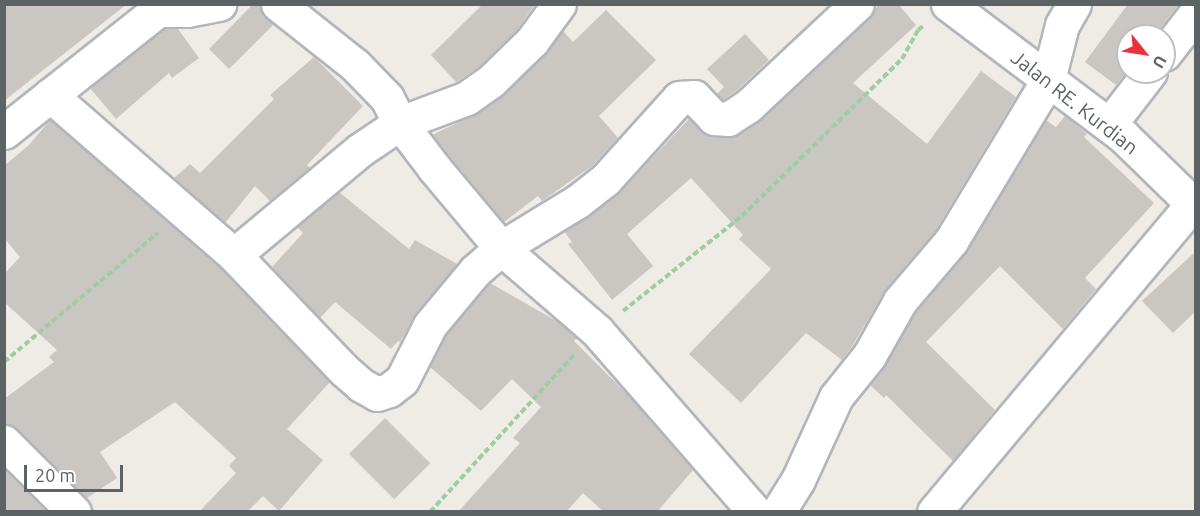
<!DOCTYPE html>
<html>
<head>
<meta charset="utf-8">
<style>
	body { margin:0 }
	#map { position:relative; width:1200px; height:516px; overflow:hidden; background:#efebe5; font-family:Ubuntu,sans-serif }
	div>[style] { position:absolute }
	.building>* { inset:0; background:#cac6c1; transform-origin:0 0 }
	.path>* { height:4px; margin-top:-2px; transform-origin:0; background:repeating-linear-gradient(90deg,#9ecca4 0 6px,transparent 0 9px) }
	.roads { filter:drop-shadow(2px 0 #b2b6ba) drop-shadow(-2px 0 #b2b6ba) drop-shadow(0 2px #b2b6ba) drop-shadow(0 -2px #b2b6ba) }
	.minor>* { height:33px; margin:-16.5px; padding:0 16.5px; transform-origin:16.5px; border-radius:16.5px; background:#fff }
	span { translate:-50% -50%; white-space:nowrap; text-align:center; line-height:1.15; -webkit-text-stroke:6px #fff; paint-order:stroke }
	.street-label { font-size:20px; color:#5d6265 }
	.frame { position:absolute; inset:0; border:6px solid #5d6265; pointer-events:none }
	.north { position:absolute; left:1116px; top:24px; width:60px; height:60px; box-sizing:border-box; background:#fff; border:2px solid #bec0c1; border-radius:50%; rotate:120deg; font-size:16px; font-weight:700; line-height:24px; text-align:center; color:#5d6265 }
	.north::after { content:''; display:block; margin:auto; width:21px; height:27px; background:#e8323e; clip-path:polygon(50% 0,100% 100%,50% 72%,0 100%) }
	.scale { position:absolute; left:24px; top:465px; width:99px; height:27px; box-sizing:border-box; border:3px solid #5d6265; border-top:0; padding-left:8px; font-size:18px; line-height:21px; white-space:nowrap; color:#5d6265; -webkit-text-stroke:4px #fff; paint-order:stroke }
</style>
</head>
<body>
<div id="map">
	<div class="building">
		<i style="clip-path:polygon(4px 4px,127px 4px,4px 101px)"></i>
		<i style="clip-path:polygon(253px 4px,260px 4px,261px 11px,274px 24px,229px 69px,209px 49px)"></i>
		<i style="clip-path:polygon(483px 4px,535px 4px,518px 29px,479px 67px,456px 82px,431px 55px)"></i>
		<i style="clip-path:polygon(879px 4px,898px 4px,916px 25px,853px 83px,927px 144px,981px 71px,1016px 97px,936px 230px,886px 289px,853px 345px,842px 360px,806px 333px,741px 403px,689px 354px,771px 269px,739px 239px,743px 235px,691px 178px,627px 234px,653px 266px,612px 300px,568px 244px,572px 242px,564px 231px,617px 195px,689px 119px,701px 131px,712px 136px,727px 138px,738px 135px,758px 122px,870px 18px)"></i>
		<i style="clip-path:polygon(1128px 4px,1179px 4px,1154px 36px,1128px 36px,1128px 70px,1116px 85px,1085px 62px)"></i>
		<i style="clip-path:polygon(606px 10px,656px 60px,599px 116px,618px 138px,592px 166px,542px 201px,538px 196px,504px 222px,432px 135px,478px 113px,502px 96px,545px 54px,563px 31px,573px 42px)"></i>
		<i style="clip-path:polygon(165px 29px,178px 29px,199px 58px,172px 78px,169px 73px,116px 119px,90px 88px)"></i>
		<i style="clip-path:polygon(745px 34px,769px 60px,736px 91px,723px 100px,717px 94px,724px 87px,707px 69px)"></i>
		<i style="clip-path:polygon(314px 57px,363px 106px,307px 165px,310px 168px,270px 201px,255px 186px,225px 223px,174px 178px,190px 164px,200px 173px,274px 99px,270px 95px)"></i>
		<i style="clip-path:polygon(1065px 116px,1087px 134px,1084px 137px,1154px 203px,1085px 278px,1096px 289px,1063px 329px,1000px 266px,926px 342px,995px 410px,953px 461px,886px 395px,884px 398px,870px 385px,885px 365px,915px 312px,967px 251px,1046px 120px,1056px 127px)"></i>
		<i style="clip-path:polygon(50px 120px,219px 267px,330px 382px,287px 429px,323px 460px,279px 511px,263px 496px,247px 512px,199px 512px,236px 473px,229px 466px,236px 458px,175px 402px,100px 452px,117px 478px,87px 498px,17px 429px,4px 424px,4px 399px,54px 362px,49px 357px,57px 350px,4px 302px,4px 274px,20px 257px,4px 238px,4px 166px,29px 145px)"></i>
		<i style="clip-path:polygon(339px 192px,409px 249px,415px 240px,457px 264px,416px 313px,400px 342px,398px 341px,391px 349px,335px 302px,320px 318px,272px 267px,303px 233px,297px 227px)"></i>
		<i style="clip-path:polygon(1196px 251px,1196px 311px,1173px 333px,1142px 301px)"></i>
		<i style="clip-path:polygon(490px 283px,560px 323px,577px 338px,574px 341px,626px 393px,693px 470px,657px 512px,604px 512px,583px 493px,566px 512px,458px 512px,520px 443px,513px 438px,541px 407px,512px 379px,481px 411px,430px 367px,446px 335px)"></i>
		<i style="left:385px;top:418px;width:64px;height:51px;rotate:45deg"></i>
		<i style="clip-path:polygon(4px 469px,47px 512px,4px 512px)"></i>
	</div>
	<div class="path">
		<i style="left:623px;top:311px;width:152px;rotate:-38.6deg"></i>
		<i style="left:742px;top:216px;width:224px;rotate:-44.5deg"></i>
		<i style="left:902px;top:59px;width:33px;rotate:-61deg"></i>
		<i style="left:918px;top:30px;width:6px;rotate:-39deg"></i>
		<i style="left:4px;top:362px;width:201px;rotate:-40deg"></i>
		<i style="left:430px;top:512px;width:214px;rotate:-47.5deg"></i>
	</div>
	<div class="roads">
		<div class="minor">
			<i style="left:278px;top:4px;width:98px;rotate:38.4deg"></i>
			<i style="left:355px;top:65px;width:46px;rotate:45.9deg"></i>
			<i style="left:387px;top:98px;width:28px;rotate:63deg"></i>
			<i style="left:400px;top:123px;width:58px;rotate:52.7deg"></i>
			<i style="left:435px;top:169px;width:103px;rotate:50.1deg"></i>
			<i style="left:501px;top:248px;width:127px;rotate:40.8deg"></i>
			<i style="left:597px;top:331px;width:240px;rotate:48.9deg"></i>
			<i style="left:559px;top:4px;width:46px;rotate:126.1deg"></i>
			<i style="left:532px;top:41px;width:57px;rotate:135.7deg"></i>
			<i style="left:491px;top:81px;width:29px;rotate:145deg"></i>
			<i style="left:467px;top:98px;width:72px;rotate:159.5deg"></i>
			<i style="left:400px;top:123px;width:48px;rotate:146deg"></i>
			<i style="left:360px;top:150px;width:164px;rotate:140.2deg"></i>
			<i style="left:234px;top:255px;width:159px;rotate:46.3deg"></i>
			<i style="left:344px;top:370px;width:23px;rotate:41deg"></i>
			<i style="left:361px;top:385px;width:18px;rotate:29deg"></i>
			<i style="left:377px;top:394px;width:13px;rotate:-18deg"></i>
			<i style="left:389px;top:390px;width:16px;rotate:-38deg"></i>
			<i style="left:402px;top:380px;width:62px;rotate:-63deg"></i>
			<i style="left:430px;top:325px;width:70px;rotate:-50.2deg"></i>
			<i style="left:475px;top:271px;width:35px;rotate:-41deg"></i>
			<i style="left:501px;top:248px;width:90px;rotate:-31.4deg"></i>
			<i style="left:578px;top:201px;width:34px;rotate:-38deg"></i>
			<i style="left:605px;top:180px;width:110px;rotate:-47.9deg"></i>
			<i style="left:679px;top:98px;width:15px;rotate:-4deg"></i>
			<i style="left:694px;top:97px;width:29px;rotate:46deg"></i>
			<i style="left:714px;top:118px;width:14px;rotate:4deg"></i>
			<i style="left:728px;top:119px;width:24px;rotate:-33deg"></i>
			<i style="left:748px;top:106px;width:149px;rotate:-43.1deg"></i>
			<i style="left:948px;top:4px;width:219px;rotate:37deg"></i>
			<i style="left:1123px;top:136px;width:102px;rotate:44.2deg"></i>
			<i style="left:1164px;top:54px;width:52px;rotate:-52deg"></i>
			<i style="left:50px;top:95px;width:244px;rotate:41deg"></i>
			<i style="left:1109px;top:125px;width:67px;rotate:-52.3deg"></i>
			<i style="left:4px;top:132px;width:196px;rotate:-38.4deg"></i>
			<i style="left:158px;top:10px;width:29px"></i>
			<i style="left:187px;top:10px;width:33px;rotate:-11deg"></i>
			<i style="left:4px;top:442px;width:99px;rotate:45deg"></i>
			<i style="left:778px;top:512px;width:38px;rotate:-58deg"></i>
			<i style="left:798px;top:480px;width:91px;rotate:-65.4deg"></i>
			<i style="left:836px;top:397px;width:53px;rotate:-51.2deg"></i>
			<i style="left:869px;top:356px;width:63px;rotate:-60.6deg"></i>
			<i style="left:900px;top:301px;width:79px;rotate:-49.6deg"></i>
			<i style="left:951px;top:241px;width:188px;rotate:-58.9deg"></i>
			<i style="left:1048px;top:80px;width:57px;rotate:-75.7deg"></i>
			<i style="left:1062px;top:25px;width:24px;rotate:-60deg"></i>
			<i style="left:934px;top:512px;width:402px;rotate:-50deg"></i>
		</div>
	</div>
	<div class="street-label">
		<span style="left:1075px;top:102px;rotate:38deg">Jalan RE. Kurdian</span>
	</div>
	<div class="frame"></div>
	<div class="north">U</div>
	<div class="scale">20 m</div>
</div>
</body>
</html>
